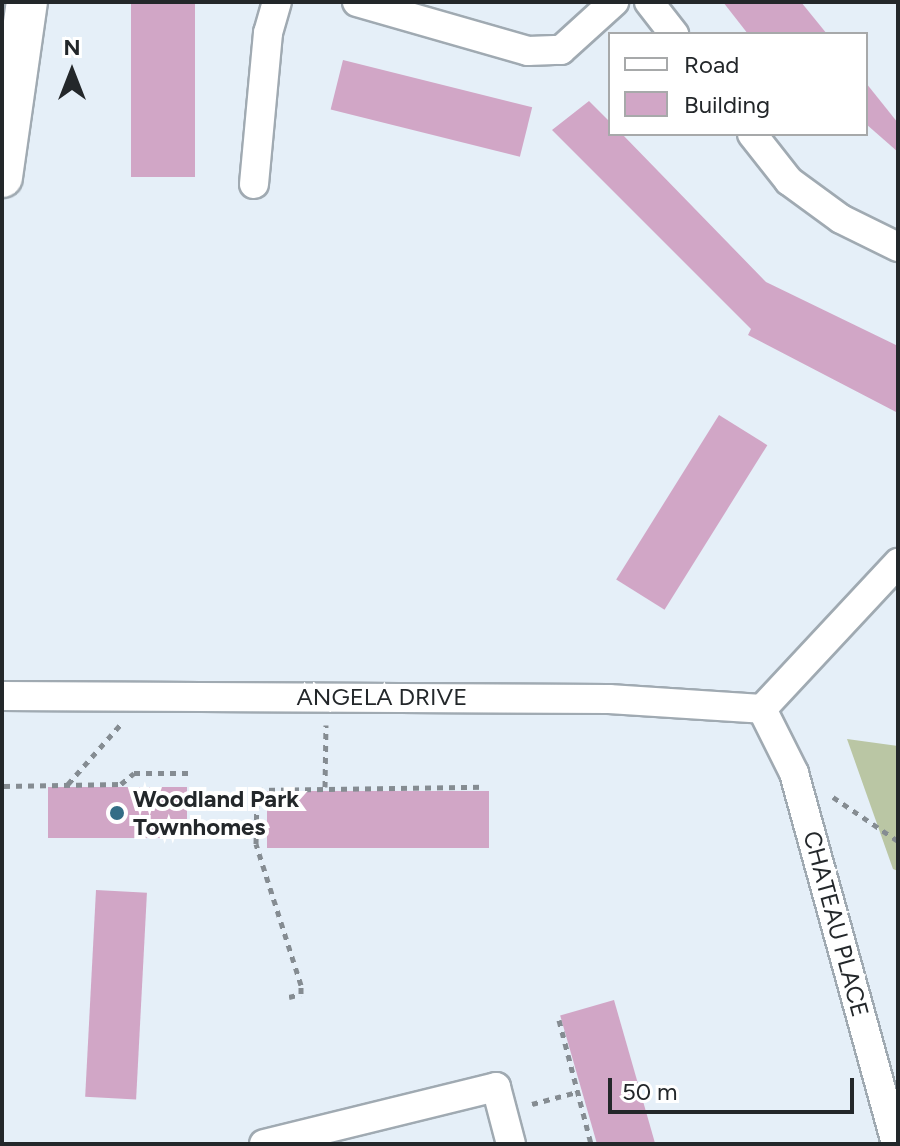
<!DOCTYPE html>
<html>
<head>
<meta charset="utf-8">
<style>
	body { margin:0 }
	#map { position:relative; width:900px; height:1146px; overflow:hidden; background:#e5eff8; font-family:Figtree,sans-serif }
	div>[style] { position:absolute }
	.green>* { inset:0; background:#bac6a4 }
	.building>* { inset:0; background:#d1a6c6; transform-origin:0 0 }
	.path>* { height:5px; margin-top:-2.5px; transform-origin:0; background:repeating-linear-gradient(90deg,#858c92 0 6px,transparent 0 12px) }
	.roads { filter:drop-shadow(2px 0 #a0aab2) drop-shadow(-2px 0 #a0aab2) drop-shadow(0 2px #a0aab2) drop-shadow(0 -2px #a0aab2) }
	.street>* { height:28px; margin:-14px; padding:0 14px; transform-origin:14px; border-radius:14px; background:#fff }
	.secondary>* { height:40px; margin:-20px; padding:0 20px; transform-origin:20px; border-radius:20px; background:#fff }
	.dots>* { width:22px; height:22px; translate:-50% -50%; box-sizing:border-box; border:4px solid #fff; border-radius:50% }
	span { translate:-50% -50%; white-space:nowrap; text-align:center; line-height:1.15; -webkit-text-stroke:8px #fff; paint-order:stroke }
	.street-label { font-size:24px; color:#23272a }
	.poi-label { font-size:24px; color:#23272a; font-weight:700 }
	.left { translate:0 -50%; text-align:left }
	.frame { position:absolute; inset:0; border:4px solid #23272a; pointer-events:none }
	.legend { position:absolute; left:608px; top:32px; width:260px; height:104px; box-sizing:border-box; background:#fff; border:2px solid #a7a9aa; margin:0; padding:10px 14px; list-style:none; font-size:24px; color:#23272a }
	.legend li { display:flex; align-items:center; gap:16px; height:40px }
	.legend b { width:40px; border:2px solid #a7a9aa }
	.north { position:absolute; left:32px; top:32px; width:80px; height:80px; -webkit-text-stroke:6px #fff; paint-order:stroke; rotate:0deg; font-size:22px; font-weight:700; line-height:32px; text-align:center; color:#23272a }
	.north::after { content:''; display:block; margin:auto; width:28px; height:36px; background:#23272a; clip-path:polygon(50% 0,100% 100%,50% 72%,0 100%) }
	.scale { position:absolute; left:608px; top:1078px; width:246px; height:36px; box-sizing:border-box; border:4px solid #23272a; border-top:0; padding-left:10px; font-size:24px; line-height:28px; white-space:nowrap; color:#23272a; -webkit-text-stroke:6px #fff; paint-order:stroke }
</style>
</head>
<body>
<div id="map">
	<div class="green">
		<i style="clip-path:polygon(847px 739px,898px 746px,898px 871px,893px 869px)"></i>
	</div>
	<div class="building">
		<i style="left:131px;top:2px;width:64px;height:175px"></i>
		<i style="clip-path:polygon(723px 2px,801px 2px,827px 34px,748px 34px)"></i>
		<i style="left:343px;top:60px;width:195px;height:51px;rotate:14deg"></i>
		<i style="clip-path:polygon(866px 83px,898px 123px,898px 152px,866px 124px)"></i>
		<i style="clip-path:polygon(589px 101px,610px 122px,610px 134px,622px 134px,766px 282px,898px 346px,898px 413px,748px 335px,751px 329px,552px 130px)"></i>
		<i style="left:719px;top:415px;width:57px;height:194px;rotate:32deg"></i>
		<i style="left:187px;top:787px;width:51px;height:139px;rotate:90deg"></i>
		<i style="left:267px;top:791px;width:222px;height:57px"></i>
		<i style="left:96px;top:890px;width:51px;height:207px;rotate:3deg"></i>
		<i style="left:614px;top:1000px;width:150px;height:56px;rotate:74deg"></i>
	</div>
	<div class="path">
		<i style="left:68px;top:784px;width:79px;rotate:-48.6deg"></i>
		<i style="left:4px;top:786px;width:117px;rotate:-1deg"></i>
		<i style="left:121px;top:784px;width:17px;rotate:-40deg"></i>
		<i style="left:134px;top:773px;width:56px"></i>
		<i style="left:325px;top:787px;width:62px;rotate:-89.1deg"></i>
		<i style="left:833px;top:797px;width:78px;rotate:34.1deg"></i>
		<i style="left:289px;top:997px;width:12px;rotate:-14deg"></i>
		<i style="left:301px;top:994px;width:9px;rotate:-90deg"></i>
		<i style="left:301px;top:985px;width:148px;rotate:-107.7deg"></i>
		<i style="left:256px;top:844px;width:54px;rotate:-88.9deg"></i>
		<i style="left:257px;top:790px;width:226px;rotate:-0.8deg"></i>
		<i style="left:559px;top:1020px;width:128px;rotate:75.5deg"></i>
		<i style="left:532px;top:1104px;width:47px;rotate:-14.9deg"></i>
	</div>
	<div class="roads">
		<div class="street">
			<i style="left:357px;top:2px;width:178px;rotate:16deg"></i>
			<i style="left:528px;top:51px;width:33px;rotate:-2deg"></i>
			<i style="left:561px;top:50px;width:72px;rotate:-42.2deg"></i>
			<i style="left:649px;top:2px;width:41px;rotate:52deg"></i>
			<i style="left:752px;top:134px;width:60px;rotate:51.8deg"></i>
			<i style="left:789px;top:181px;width:64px;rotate:36.2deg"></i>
			<i style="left:841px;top:219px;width:64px;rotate:26.2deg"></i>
			<i style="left:254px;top:184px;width:152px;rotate:-84.7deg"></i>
			<i style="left:268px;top:33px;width:32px;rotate:-74deg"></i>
			<i style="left:2px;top:696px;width:607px;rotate:0.28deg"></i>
			<i style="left:609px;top:699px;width:153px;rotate:3.7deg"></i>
			<i style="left:762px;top:709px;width:72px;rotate:63.4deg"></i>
			<i style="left:794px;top:773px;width:385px;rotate:74.6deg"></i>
			<i style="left:762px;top:709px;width:200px;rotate:-47deg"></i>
			<i style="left:264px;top:1144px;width:239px;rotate:-13.8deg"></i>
			<i style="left:496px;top:1087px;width:59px;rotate:75.3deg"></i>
		</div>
		<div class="secondary">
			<i style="left:2px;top:177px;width:177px;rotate:-81.9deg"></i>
		</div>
	</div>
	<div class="dots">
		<i style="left:117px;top:813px;background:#346d86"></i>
	</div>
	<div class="street-label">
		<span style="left:382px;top:697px">ANGELA DRIVE</span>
		<span style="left:836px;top:924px;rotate:75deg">CHATEAU PLACE</span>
	</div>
	<div class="poi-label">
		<span class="left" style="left:133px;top:813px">Woodland Park<br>Townhomes</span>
	</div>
	<div class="frame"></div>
	<ul class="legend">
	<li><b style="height:10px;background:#fff"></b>Road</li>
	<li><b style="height:22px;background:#d1a6c6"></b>Building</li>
	</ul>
	<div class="north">N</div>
	<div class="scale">50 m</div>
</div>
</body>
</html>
